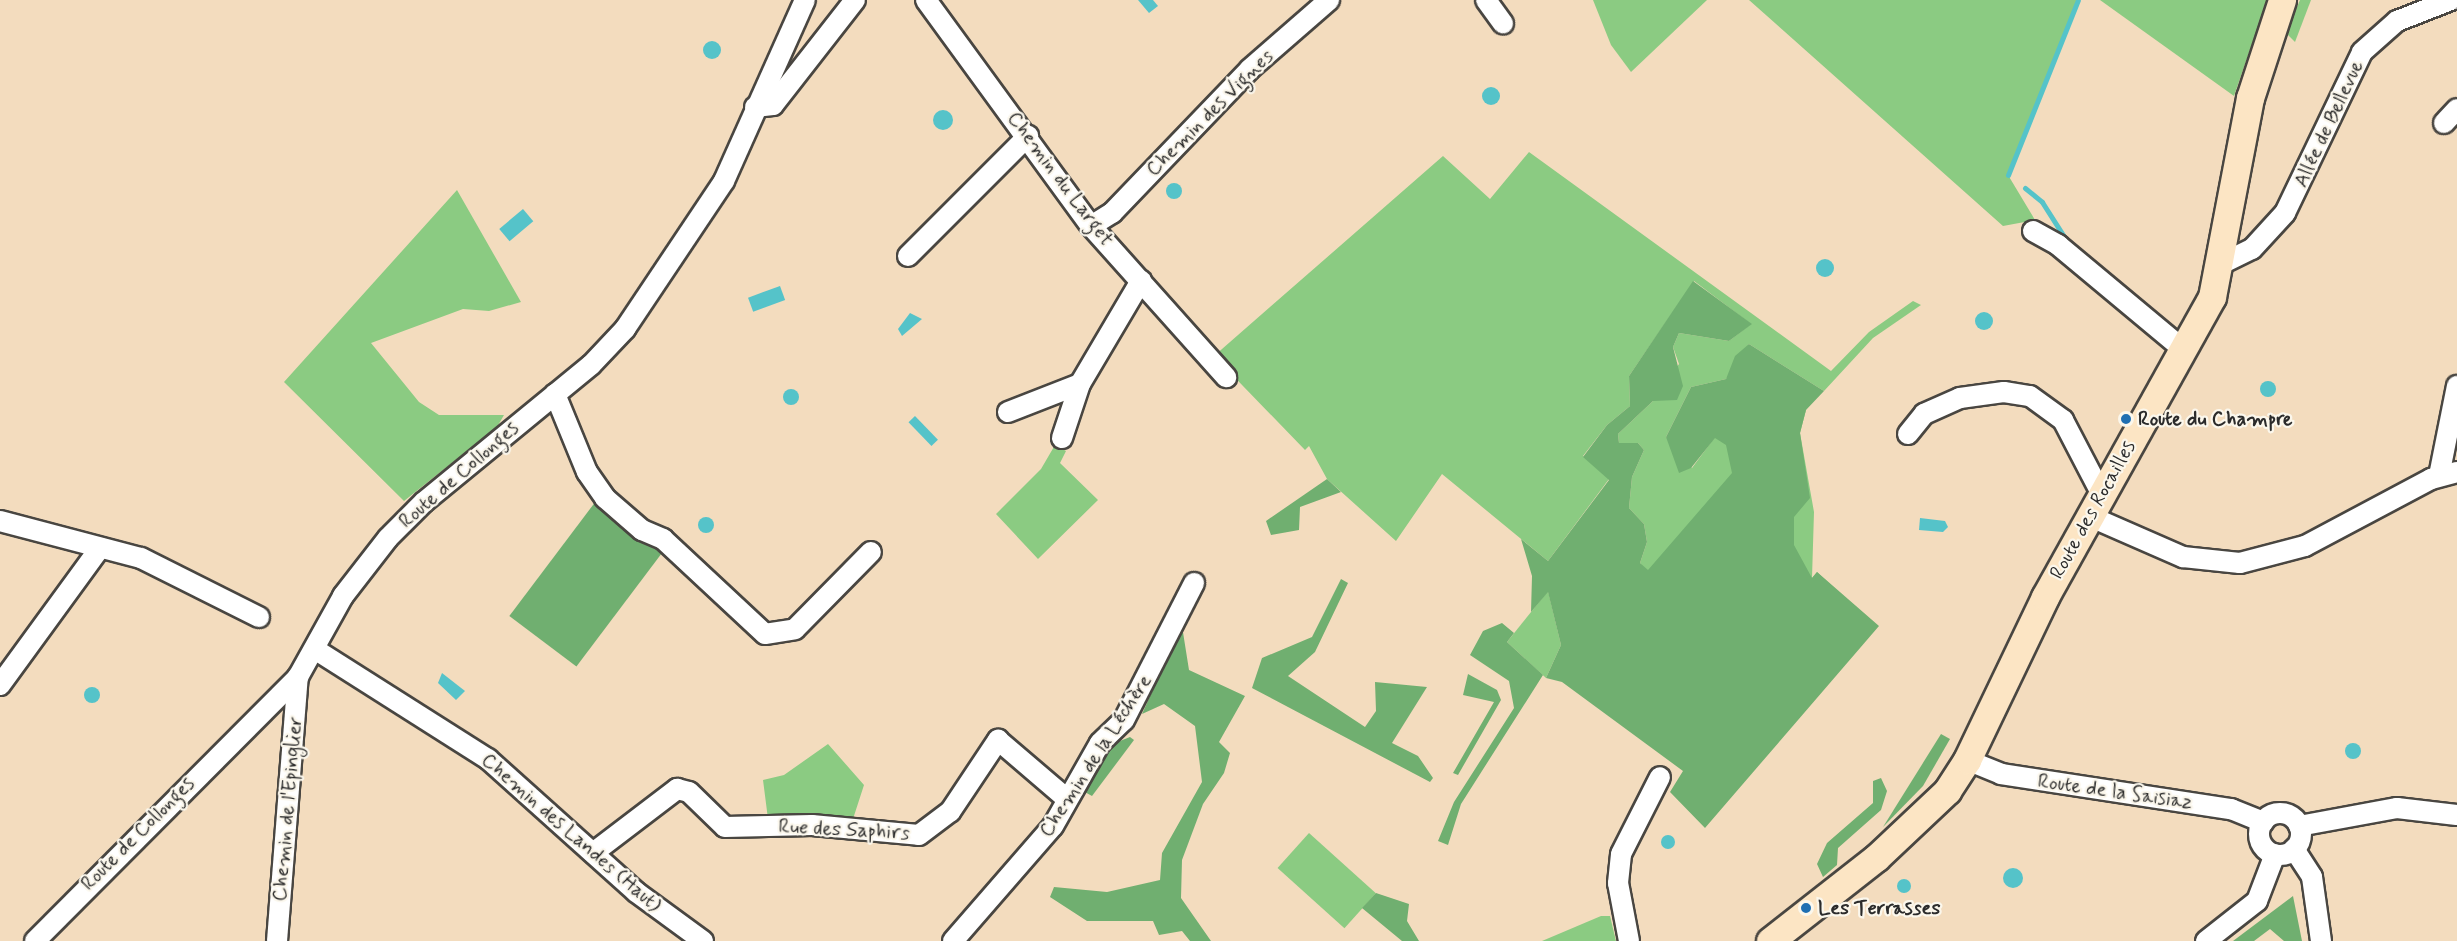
<!DOCTYPE html>
<html>
<head>
<meta charset="utf-8">
<style>
	body { margin:0 }
	#map { position:relative; width:2457px; height:941px; overflow:hidden; background:#f3dcbe; font-family:Mynerve,sans-serif }
	div>[style] { position:absolute }
	.green>* { inset:0; background:#8bcb82; transform-origin:0 0 }
	.forest>* { inset:0; background:#70af70; transform-origin:0 0 }
	.water>* { inset:0; background:#55c3c9; transform-origin:0 0 }
	.round { border-radius:50% }
	.stream>* { height:5px; margin:-2.5px; padding:0 2.5px; transform-origin:2.5px; border-radius:2.5px; background:#55c3c9 }
	.roads { filter:drop-shadow(2px 0 #494641) drop-shadow(-2px 0 #494641) drop-shadow(0 2px #494641) drop-shadow(0 -2px #494641) }
	.street>* { height:20px; margin:-10px; padding:0 10px; transform-origin:10px; border-radius:10px; background:#fff }
	.street>.ring { margin:-10px; padding:0; box-sizing:content-box; background:none; border:20px solid #fff; border-radius:50% }
	.secondary>* { height:27px; margin:-13.5px; padding:0 13.5px; transform-origin:13.5px; border-radius:13.5px; background:#fce5c4 }
	.dots>* { width:16px; height:16px; translate:-50% -50%; box-sizing:border-box; border:3px solid #fbf7ec; border-radius:50% }
	span { translate:-50% -50%; white-space:nowrap; text-align:center; line-height:1.15; -webkit-text-stroke:4.5px #fbf7ec; paint-order:stroke }
	.street-label { font-size:20px; color:#2b2b2b }
	.poi-label { font-size:20px; color:#2b2b2b; font-weight:700 }
	.left { translate:0 -50%; text-align:left }
</style>
</head>
<body>
<div id="map">
	<div class="green">
		<i style="clip-path:polygon(1593px 0,1707px 0,1631px 72px,1611px 45px)"></i>
		<i style="clip-path:polygon(1749px 0,2078px 0,2008px 175px,2035px 220px,2003px 226px)"></i>
		<i style="clip-path:polygon(2100px 0,2267px 0,2234px 96px)"></i>
		<i style="clip-path:polygon(2300px 0,2311px 0,2295px 42px,2286px 33px)"></i>
		<i style="clip-path:polygon(1529px 152px,1831px 371px,1869px 332px,1913px 301px,1921px 305px,1873px 338px,1824px 391px,1749px 344px,1726px 379px,1691px 387px,1666px 437px,1692px 468px,1715px 437px,1806px 410px,1800px 433px,1814px 512px,1812px 578px,1817px 572px,1831px 585px,1714px 665px,1640px 563px,1647px 542px,1644px 524px,1629px 508px,1632px 477px,1644px 450px,1638px 443px,1619px 443px,1618px 434px,1653px 401px,1679px 364px,1673px 347px,1679px 333px,1729px 341px,1751px 324px,1694px 281px,1629px 376px,1630px 406px,1607px 425px,1583px 456px,1609px 479px,1548px 561px,1442px 474px,1396px 541px,1327px 479px,1309px 446px,1305px 450px,1214px 356px,1443px 156px,1490px 199px)"></i>
		<i style="clip-path:polygon(457px 190px,521px 302px,489px 311px,463px 309px,371px 343px,419px 402px,439px 415px,504px 415px,497px 427px,404px 501px,284px 382px)"></i>
		<i style="clip-path:polygon(1055px 445px,1066px 451px,1060px 463px,1098px 500px,1038px 559px,996px 514px,1041px 469px)"></i>
		<i style="clip-path:polygon(1548px 591px,1561px 645px,1546px 678px,1507px 642px)"></i>
		<i style="clip-path:polygon(828px 744px,864px 785px,852px 822px,768px 819px,763px 780px,784px 775px)"></i>
		<i style="left:1309px;top:833px;width:90px;height:47px;rotate:42deg"></i>
		<i style="clip-path:polygon(1601px 916px,1610px 916px,1616px 941px,1542px 941px)"></i>
	</div>
	<div class="forest">
		<i style="clip-path:polygon(1693px 281px,1752px 324px,1729px 341px,1679px 333px,1673px 347px,1683px 386px,1677px 400px,1653px 401px,1618px 434px,1619px 443px,1638px 443px,1644px 450px,1632px 477px,1629px 508px,1644px 524px,1647px 542px,1640px 563px,1648px 570px,1732px 473px,1726px 445px,1715px 438px,1691px 468px,1679px 473px,1666px 437px,1691px 387px,1726px 379px,1735px 356px,1749px 344px,1824px 391px,1806px 410px,1800px 433px,1810px 498px,1794px 517px,1794px 545px,1812px 578px,1817px 572px,1879px 626px,1705px 828px,1670px 792px,1683px 771px,1562px 682px,1546px 678px,1561px 645px,1548px 592px,1531px 612px,1532px 576px,1521px 539px,1548px 561px,1609px 480px,1583px 457px,1607px 425px,1630px 406px,1629px 376px)"></i>
		<i style="clip-path:polygon(1327px 479px,1341px 492px,1300px 507px,1299px 530px,1271px 535px,1266px 521px)"></i>
		<i style="left:596px;top:501px;width:84px;height:144px;rotate:37deg"></i>
		<i style="clip-path:polygon(1341px 579px,1348px 583px,1315px 652px,1288px 676px,1365px 727px,1376px 711px,1375px 682px,1427px 687px,1392px 743px,1418px 756px,1433px 778px,1430px 782px,1252px 688px,1262px 658px,1312px 637px)"></i>
		<i style="clip-path:polygon(1502px 623px,1514px 633px,1507px 642px,1543px 675px,1461px 804px,1448px 845px,1438px 841px,1454px 802px,1514px 708px,1509px 681px,1470px 655px,1483px 631px)"></i>
		<i style="clip-path:polygon(1182px 626px,1189px 670px,1245px 696px,1219px 742px,1230px 753px,1224px 773px,1203px 804px,1182px 860px,1181px 898px,1211px 941px,1190px 941px,1182px 931px,1159px 935px,1153px 921px,1087px 921px,1050px 897px,1054px 887px,1107px 892px,1160px 880px,1162px 853px,1202px 782px,1195px 726px,1164px 704px,1142px 714px)"></i>
		<i style="clip-path:polygon(1468px 674px,1497px 690px,1501px 700px,1458px 775px,1453px 773px,1494px 702px,1463px 695px)"></i>
		<i style="clip-path:polygon(1941px 734px,1950px 739px,1923px 786px,1883px 827px)"></i>
		<i style="clip-path:polygon(1130px 737px,1134px 740px,1092px 796px,1083px 791px,1110px 745px)"></i>
		<i style="clip-path:polygon(1881px 778px,1887px 791px,1881px 810px,1838px 848px,1837px 865px,1823px 877px,1817px 864px,1827px 843px,1873px 803px,1873px 781px)"></i>
		<i style="clip-path:polygon(1376px 893px,1409px 904px,1407px 921px,1419px 941px,1402px 941px,1362px 908px)"></i>
		<i style="clip-path:polygon(2293px 896px,2302px 941px,2284px 941px,2270px 929px,2254px 941px,2233px 941px)"></i>
	</div>
	<div class="water">
		<i style="clip-path:polygon(1138px 0,1153px 0,1158px 6px,1149px 13px)"></i>
		<i class="round" style="left:703px;top:41px;width:18px;height:18px"></i>
		<i class="round" style="left:1482px;top:87px;width:18px;height:18px"></i>
		<i class="round" style="left:933px;top:110px;width:20px;height:20px"></i>
		<i class="round" style="left:1166px;top:183px;width:16px;height:16px"></i>
		<i style="left:523px;top:209px;width:16px;height:31px;rotate:50deg"></i>
		<i class="round" style="left:1816px;top:259px;width:18px;height:18px"></i>
		<i style="left:780px;top:286px;width:15px;height:34px;rotate:70deg"></i>
		<i class="round" style="left:1975px;top:312px;width:18px;height:18px"></i>
		<i style="clip-path:polygon(910px 313px,922px 319px,902px 336px,898px 329px)"></i>
		<i class="round" style="left:2260px;top:381px;width:16px;height:16px"></i>
		<i class="round" style="left:783px;top:389px;width:16px;height:16px"></i>
		<i style="left:915px;top:416px;width:33px;height:9px;rotate:46deg"></i>
		<i class="round" style="left:698px;top:517px;width:16px;height:16px"></i>
		<i style="clip-path:polygon(1920px 518px,1945px 521px,1948px 527px,1943px 532px,1919px 530px)"></i>
		<i style="clip-path:polygon(442px 673px,465px 691px,456px 700px,438px 683px)"></i>
		<i class="round" style="left:84px;top:687px;width:16px;height:16px"></i>
		<i class="round" style="left:2345px;top:743px;width:16px;height:16px"></i>
		<i class="round" style="left:1661px;top:835px;width:14px;height:14px"></i>
		<i class="round" style="left:2003px;top:868px;width:20px;height:20px"></i>
		<i class="round" style="left:1897px;top:879px;width:14px;height:14px"></i>
	</div>
	<div class="stream">
		<i style="left:2008px;top:175px;width:188px;rotate:-68.2deg"></i>
		<i style="left:2025px;top:188px;width:22px;rotate:39deg"></i>
		<i style="left:2042px;top:202px;width:52px;rotate:57.5deg"></i>
		<i style="left:2166px;top:323px;width:14px;rotate:36deg"></i>
	</div>
	<div class="roads">
		<div class="street">
			<i style="left:926px;top:0;width:280px;rotate:53.9deg"></i>
			<i style="left:1091px;top:226px;width:203px;rotate:48.2deg"></i>
			<i style="left:1486px;top:0;width:29px;rotate:54deg"></i>
			<i style="left:755px;top:107px;width:18px;rotate:-6deg"></i>
			<i style="left:773px;top:105px;width:133px;rotate:-52deg"></i>
			<i style="left:2444px;top:123px;width:19px;rotate:-47deg"></i>
			<i style="left:1091px;top:226px;width:25px;rotate:-32deg"></i>
			<i style="left:1112px;top:213px;width:199px;rotate:-46.2deg"></i>
			<i style="left:1250px;top:69px;width:105px;rotate:-41.1deg"></i>
			<i style="left:2033px;top:231px;width:29px;rotate:29deg"></i>
			<i style="left:2058px;top:245px;width:164px;rotate:39.8deg"></i>
			<i style="left:908px;top:256px;width:170px;rotate:-45deg"></i>
			<i style="left:2221px;top:264px;width:34px;rotate:-26deg"></i>
			<i style="left:2252px;top:249px;width:49px;rotate:-47.5deg"></i>
			<i style="left:2285px;top:213px;width:178px;rotate:-64.4deg"></i>
			<i style="left:2362px;top:52px;width:47px;rotate:-41.5deg"></i>
			<i style="left:2397px;top:21px;width:58px;rotate:-21.3deg"></i>
			<i style="left:555px;top:394px;width:84px;rotate:67.7deg"></i>
			<i style="left:587px;top:472px;width:32px;rotate:55deg"></i>
			<i style="left:605px;top:498px;width:49px;rotate:40.9deg"></i>
			<i style="left:642px;top:530px;width:23px;rotate:23deg"></i>
			<i style="left:663px;top:539px;width:139px;rotate:43deg"></i>
			<i style="left:765px;top:634px;width:30px;rotate:-9deg"></i>
			<i style="left:795px;top:629px;width:108px;rotate:-45.4deg"></i>
			<i style="left:1008px;top:412px;width:77px;rotate:-21.3deg"></i>
			<i style="left:1080px;top:384px;width:120px;rotate:-59.4deg"></i>
			<i style="left:1908px;top:434px;width:26px;rotate:-51deg"></i>
			<i style="left:1924px;top:414px;width:39px;rotate:-24deg"></i>
			<i style="left:1960px;top:398px;width:44px;rotate:-7.8deg"></i>
			<i style="left:2004px;top:392px;width:26px;rotate:9deg"></i>
			<i style="left:2030px;top:396px;width:41px;rotate:36deg"></i>
			<i style="left:2063px;top:420px;width:82px;rotate:62.5deg"></i>
			<i style="left:1062px;top:438px;width:57px;rotate:-71.6deg"></i>
			<i style="left:2439px;top:476px;width:92px;rotate:-78.7deg"></i>
			<i style="left:2089px;top:516px;width:103px;rotate:23.6deg"></i>
			<i style="left:2183px;top:557px;width:57px;rotate:6deg"></i>
			<i style="left:2240px;top:563px;width:67px;rotate:-14.7deg"></i>
			<i style="left:2305px;top:546px;width:143px;rotate:-28deg"></i>
			<i style="left:2431px;top:479px;width:27px;rotate:-15deg"></i>
			<i style="left:0;top:521px;width:146px;rotate:14.7deg"></i>
			<i style="left:141px;top:558px;width:132px;rotate:26.6deg"></i>
			<i style="left:316px;top:650px;width:204px;rotate:32.4deg"></i>
			<i style="left:488px;top:759px;width:199px;rotate:41.9deg"></i>
			<i style="left:636px;top:892px;width:83px;rotate:36.2deg"></i>
			<i style="left:0;top:685px;width:170px;rotate:-53.9deg"></i>
			<i style="left:1967px;top:760px;width:37px;rotate:22deg"></i>
			<i style="left:2001px;top:774px;width:233px;rotate:8.7deg"></i>
			<i style="left:2231px;top:809px;width:35px;rotate:22deg"></i>
			<i class="ring" style="left:2259px;top:813px;width:22px;height:22px"></i>
			<i style="left:2299px;top:826px;width:100px;rotate:-10.4deg"></i>
			<i style="left:2397px;top:808px;width:60px;rotate:6.7deg"></i>
			<i style="left:2294px;top:849px;width:33px;rotate:57deg"></i>
			<i style="left:2312px;top:877px;width:65px;rotate:82deg"></i>
			<i style="left:593px;top:853px;width:106px;rotate:-37.3deg"></i>
			<i style="left:677px;top:789px;width:12px;rotate:14deg"></i>
			<i style="left:689px;top:792px;width:50px;rotate:44.2deg"></i>
			<i style="left:725px;top:827px;width:87px;rotate:-1.3deg"></i>
			<i style="left:812px;top:825px;width:107px;rotate:5.3deg"></i>
			<i style="left:919px;top:835px;width:39px;rotate:-37deg"></i>
			<i style="left:950px;top:812px;width:87px;rotate:-56.3deg"></i>
			<i style="left:998px;top:740px;width:89px;rotate:40.5deg"></i>
			<i style="left:35px;top:941px;width:373px;rotate:-45.1deg"></i>
			<i style="left:298px;top:677px;width:93px;rotate:-60.9deg"></i>
			<i style="left:343px;top:596px;width:73px;rotate:-52.2deg"></i>
			<i style="left:388px;top:538px;width:51px;rotate:-45deg"></i>
			<i style="left:424px;top:502px;width:216px;rotate:-39.4deg"></i>
			<i style="left:591px;top:365px;width:50px;rotate:-46.6deg"></i>
			<i style="left:625px;top:329px;width:178px;rotate:-56.2deg"></i>
			<i style="left:724px;top:181px;width:198px;rotate:-65.9deg"></i>
			<i style="left:277px;top:941px;width:265px;rotate:-85.5deg"></i>
			<i style="left:953px;top:941px;width:152px;rotate:-49deg"></i>
			<i style="left:1053px;top:826px;width:95px;rotate:-60.5deg"></i>
			<i style="left:1100px;top:743px;width:33px;rotate:-44deg"></i>
			<i style="left:1124px;top:720px;width:154px;rotate:-62.9deg"></i>
			<i style="left:1629px;top:941px;width:59px;rotate:-100.7deg"></i>
			<i style="left:1618px;top:883px;width:29px;rotate:-84deg"></i>
			<i style="left:1621px;top:854px;width:86px;rotate:-63.1deg"></i>
			<i style="left:2206px;top:941px;width:65px;rotate:-38.1deg"></i>
			<i style="left:2257px;top:901px;width:50px;rotate:-69deg"></i>
		</div>
		<div class="secondary">
			<i style="left:1770px;top:941px;width:135px;rotate:-38.1deg"></i>
			<i style="left:1876px;top:858px;width:98px;rotate:-43.3deg"></i>
			<i style="left:1947px;top:791px;width:37px;rotate:-57deg"></i>
			<i style="left:1967px;top:760px;width:181px;rotate:-64.4deg"></i>
			<i style="left:2045px;top:597px;width:343px;rotate:-60.9deg"></i>
			<i style="left:2212px;top:297px;width:203px;rotate:-79.2deg"></i>
			<i style="left:2250px;top:98px;width:103px;rotate:-71.9deg"></i>
		</div>
	</div>
	<div class="dots">
		<i style="left:2126px;top:419px;background:#1f6fb2"></i>
		<i style="left:1806px;top:908px;background:#1f6fb2"></i>
	</div>
	<div class="street-label">
		<span style="left:1210px;top:113px;rotate:-45deg">Chemin des Vignes</span>
		<span style="left:2329px;top:124px;rotate:-65deg">Allée de Bellevue</span>
		<span style="left:1060px;top:179px;rotate:53deg">Chemin du Larget</span>
		<span style="left:459px;top:475px;rotate:-41deg">Route de Collonges</span>
		<span style="left:2093px;top:510px;rotate:-61deg">Route des Rocailles</span>
		<span style="left:1096px;top:756px;rotate:-57deg">Chemin de la Léchère</span>
		<span style="left:2115px;top:792px;rotate:8deg">Route de la Saisiaz</span>
		<span style="left:288px;top:809px;rotate:-85deg">Chemin de l'Epinglier</span>
		<span style="left:844px;top:830px;rotate:3deg">Rue des Saphirs</span>
		<span style="left:571px;top:833px;rotate:41deg">Chemin des Landes (Haut)</span>
		<span style="left:138px;top:834px;rotate:-45deg">Route de Collonges</span>
	</div>
	<div class="poi-label">
		<span class="left" style="left:2138px;top:419px">Route du Champre</span>
		<span class="left" style="left:1818px;top:908px">Les Terrasses</span>
	</div>
</div>
</body>
</html>
